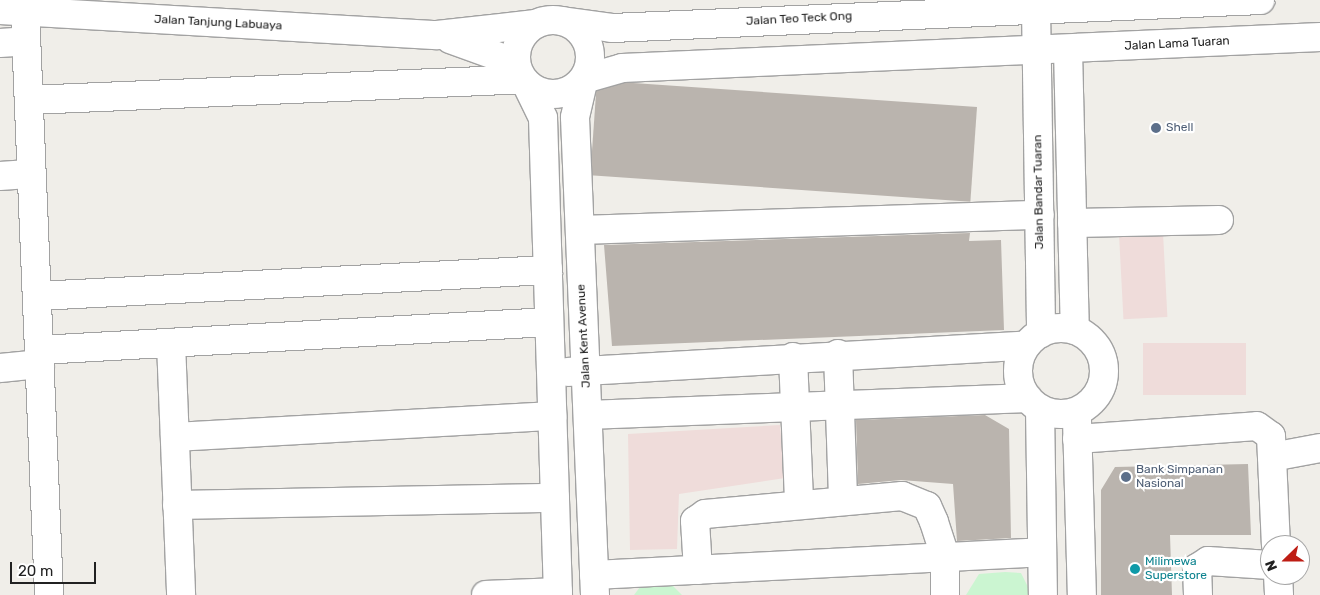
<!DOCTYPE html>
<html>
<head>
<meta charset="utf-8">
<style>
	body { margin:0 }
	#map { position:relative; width:1320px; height:595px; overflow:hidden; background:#f0eee9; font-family:Rubik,sans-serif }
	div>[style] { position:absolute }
	.commercial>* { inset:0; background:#efdcda; transform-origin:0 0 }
	.park>* { inset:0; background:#cbf5d1 }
	.building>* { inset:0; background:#bab4ae; transform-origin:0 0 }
	.roads { filter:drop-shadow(1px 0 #a2a2a2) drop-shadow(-1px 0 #a2a2a2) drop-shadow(0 1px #a2a2a2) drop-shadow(0 -1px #a2a2a2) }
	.minor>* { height:28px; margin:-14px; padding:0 14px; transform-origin:14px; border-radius:14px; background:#fff }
	.minor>.ring { margin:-14px; padding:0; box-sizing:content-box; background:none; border:28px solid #fff; border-radius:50% }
	.dots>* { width:14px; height:14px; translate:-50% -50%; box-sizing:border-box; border:2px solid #fff; border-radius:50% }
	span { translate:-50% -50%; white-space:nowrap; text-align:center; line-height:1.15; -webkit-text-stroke:4.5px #fff; paint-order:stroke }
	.street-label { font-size:12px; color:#212121 }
	.service-label { font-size:12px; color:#4e5e75 }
	.left { translate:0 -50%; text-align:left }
	.culture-label { font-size:12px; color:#0d838f }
	.north { position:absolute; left:1260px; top:535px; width:50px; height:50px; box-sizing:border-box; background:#fff; border:1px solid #a6a6a6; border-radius:50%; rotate:248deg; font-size:14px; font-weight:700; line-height:20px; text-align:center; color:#212121 }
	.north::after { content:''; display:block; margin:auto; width:18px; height:22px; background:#be1d14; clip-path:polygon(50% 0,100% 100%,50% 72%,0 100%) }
	.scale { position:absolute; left:10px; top:562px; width:86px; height:22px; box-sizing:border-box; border:2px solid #212121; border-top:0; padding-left:6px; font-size:15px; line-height:18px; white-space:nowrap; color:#212121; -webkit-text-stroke:4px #fff; paint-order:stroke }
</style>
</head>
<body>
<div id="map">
	<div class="commercial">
		<i style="left:1163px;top:233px;width:84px;height:44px;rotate:87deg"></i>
		<i style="left:1246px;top:343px;width:52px;height:103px;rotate:90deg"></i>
		<i style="clip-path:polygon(780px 425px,785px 478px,679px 494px,677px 549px,630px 550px,628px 434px)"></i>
	</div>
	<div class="park">
		<i style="clip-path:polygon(1005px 572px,1021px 573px,1032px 595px,966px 595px,979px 574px)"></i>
		<i style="clip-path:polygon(671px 584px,682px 595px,634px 595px,640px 587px)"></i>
	</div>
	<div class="building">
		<i style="left:977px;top:107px;width:95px;height:381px;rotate:94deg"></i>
		<i style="clip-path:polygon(970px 233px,969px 241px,1001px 240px,1004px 330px,612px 346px,604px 245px)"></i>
		<i style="clip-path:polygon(985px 415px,1009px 429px,1011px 538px,957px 541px,953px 484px,901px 480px,858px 484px,856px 420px)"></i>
		<i style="clip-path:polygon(1248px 464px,1251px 535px,1170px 535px,1172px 595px,1101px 595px,1101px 490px,1115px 467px)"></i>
	</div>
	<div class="roads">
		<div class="minor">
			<i style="left:1036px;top:8px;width:325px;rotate:89.1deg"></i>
			<i style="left:0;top:10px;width:438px;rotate:3.3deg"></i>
			<i style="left:437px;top:35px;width:99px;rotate:-6.4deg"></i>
			<i style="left:25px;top:10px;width:585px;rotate:87.65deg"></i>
			<i class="ring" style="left:516px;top:20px;width:46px;height:46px"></i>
			<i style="left:562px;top:21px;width:50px;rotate:8deg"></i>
			<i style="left:612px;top:28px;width:649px;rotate:-2.47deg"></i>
			<i style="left:450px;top:39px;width:70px;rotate:20deg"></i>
			<i style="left:0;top:43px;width:26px;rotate:-4deg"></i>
			<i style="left:1068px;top:50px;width:280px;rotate:88.6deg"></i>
			<i style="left:526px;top:83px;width:39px;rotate:64deg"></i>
			<i style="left:543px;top:118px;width:477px;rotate:88.2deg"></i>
			<i style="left:29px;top:100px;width:493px;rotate:-2.4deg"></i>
			<i style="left:0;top:176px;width:32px;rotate:-4deg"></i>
			<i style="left:1072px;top:223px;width:147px;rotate:-1.2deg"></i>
			<i style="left:580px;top:230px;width:460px;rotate:-1.9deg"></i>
			<i style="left:37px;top:296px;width:512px;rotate:-2.91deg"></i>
			<i class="ring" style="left:1018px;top:328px;width:58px;height:58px"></i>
			<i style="left:171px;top:343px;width:252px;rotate:87.7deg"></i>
			<i style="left:39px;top:350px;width:511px;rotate:-3.14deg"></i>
			<i style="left:838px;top:354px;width:146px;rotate:88deg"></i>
			<i style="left:793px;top:357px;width:146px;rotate:87.6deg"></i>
			<i style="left:0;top:368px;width:40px;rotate:-5.7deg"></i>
			<i style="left:568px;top:372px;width:458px;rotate:-3.3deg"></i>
			<i style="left:1040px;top:409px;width:186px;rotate:89.1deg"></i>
			<i style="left:588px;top:415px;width:440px;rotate:-2.2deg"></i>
			<i style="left:1077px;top:420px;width:175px;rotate:88.4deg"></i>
			<i style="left:175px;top:437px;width:378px;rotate:-3.2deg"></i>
			<i style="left:1077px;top:439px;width:180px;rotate:-4.1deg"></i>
			<i style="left:1257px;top:426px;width:17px;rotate:36deg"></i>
			<i style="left:1271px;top:436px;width:109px;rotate:87.4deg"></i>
			<i style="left:1272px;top:457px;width:49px;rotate:-10.6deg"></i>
			<i style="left:177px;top:505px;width:378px;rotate:-1.1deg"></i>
			<i style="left:698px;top:570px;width:49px;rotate:-93.5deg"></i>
			<i style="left:695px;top:521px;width:12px;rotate:-35deg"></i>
			<i style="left:705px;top:514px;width:198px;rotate:-5.2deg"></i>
			<i style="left:902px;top:496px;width:27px;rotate:22deg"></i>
			<i style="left:927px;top:506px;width:17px;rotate:66deg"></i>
			<i style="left:934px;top:522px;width:36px;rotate:72deg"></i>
			<i style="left:945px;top:556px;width:39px;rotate:90deg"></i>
			<i style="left:594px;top:575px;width:448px;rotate:-2.9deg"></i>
			<i style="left:1278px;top:575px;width:20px;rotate:87deg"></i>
			<i style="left:486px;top:595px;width:72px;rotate:-2.4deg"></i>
			<i style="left:595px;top:595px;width:478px;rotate:-92.4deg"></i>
			<i style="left:575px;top:117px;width:39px;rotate:-77deg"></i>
			<i style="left:584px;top:79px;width:40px;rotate:-16deg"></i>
			<i style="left:622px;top:68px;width:699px;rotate:-2.54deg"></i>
			<i style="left:1198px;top:595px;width:27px;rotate:-92deg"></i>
			<i style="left:1197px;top:568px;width:13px;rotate:-32deg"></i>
			<i style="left:1208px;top:561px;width:62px;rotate:3.7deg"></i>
		</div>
	</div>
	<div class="dots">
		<i style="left:1156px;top:128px;background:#5c6f8a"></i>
		<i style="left:1126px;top:477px;background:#5c6f8a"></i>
		<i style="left:1135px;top:569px;background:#0f9aa8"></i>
	</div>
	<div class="street-label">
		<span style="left:799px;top:19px;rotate:-3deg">Jalan Teo Teck Ong</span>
		<span style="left:218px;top:23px;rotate:3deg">Jalan Tanjung Labuaya</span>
		<span style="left:1177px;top:44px;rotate:-3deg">Jalan Lama Tuaran</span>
		<span style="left:1039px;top:192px;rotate:-91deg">Jalan Bandar Tuaran</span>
		<span style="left:584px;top:336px;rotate:-93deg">Jalan Kent Avenue</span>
	</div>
	<div class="service-label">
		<span class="left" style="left:1166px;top:128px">Shell</span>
		<span class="left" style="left:1136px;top:477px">Bank Simpanan<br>Nasional</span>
	</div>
	<div class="culture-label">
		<span class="left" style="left:1145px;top:569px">Milimewa<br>Superstore</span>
	</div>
	<div class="north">N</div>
	<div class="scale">20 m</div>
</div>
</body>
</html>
